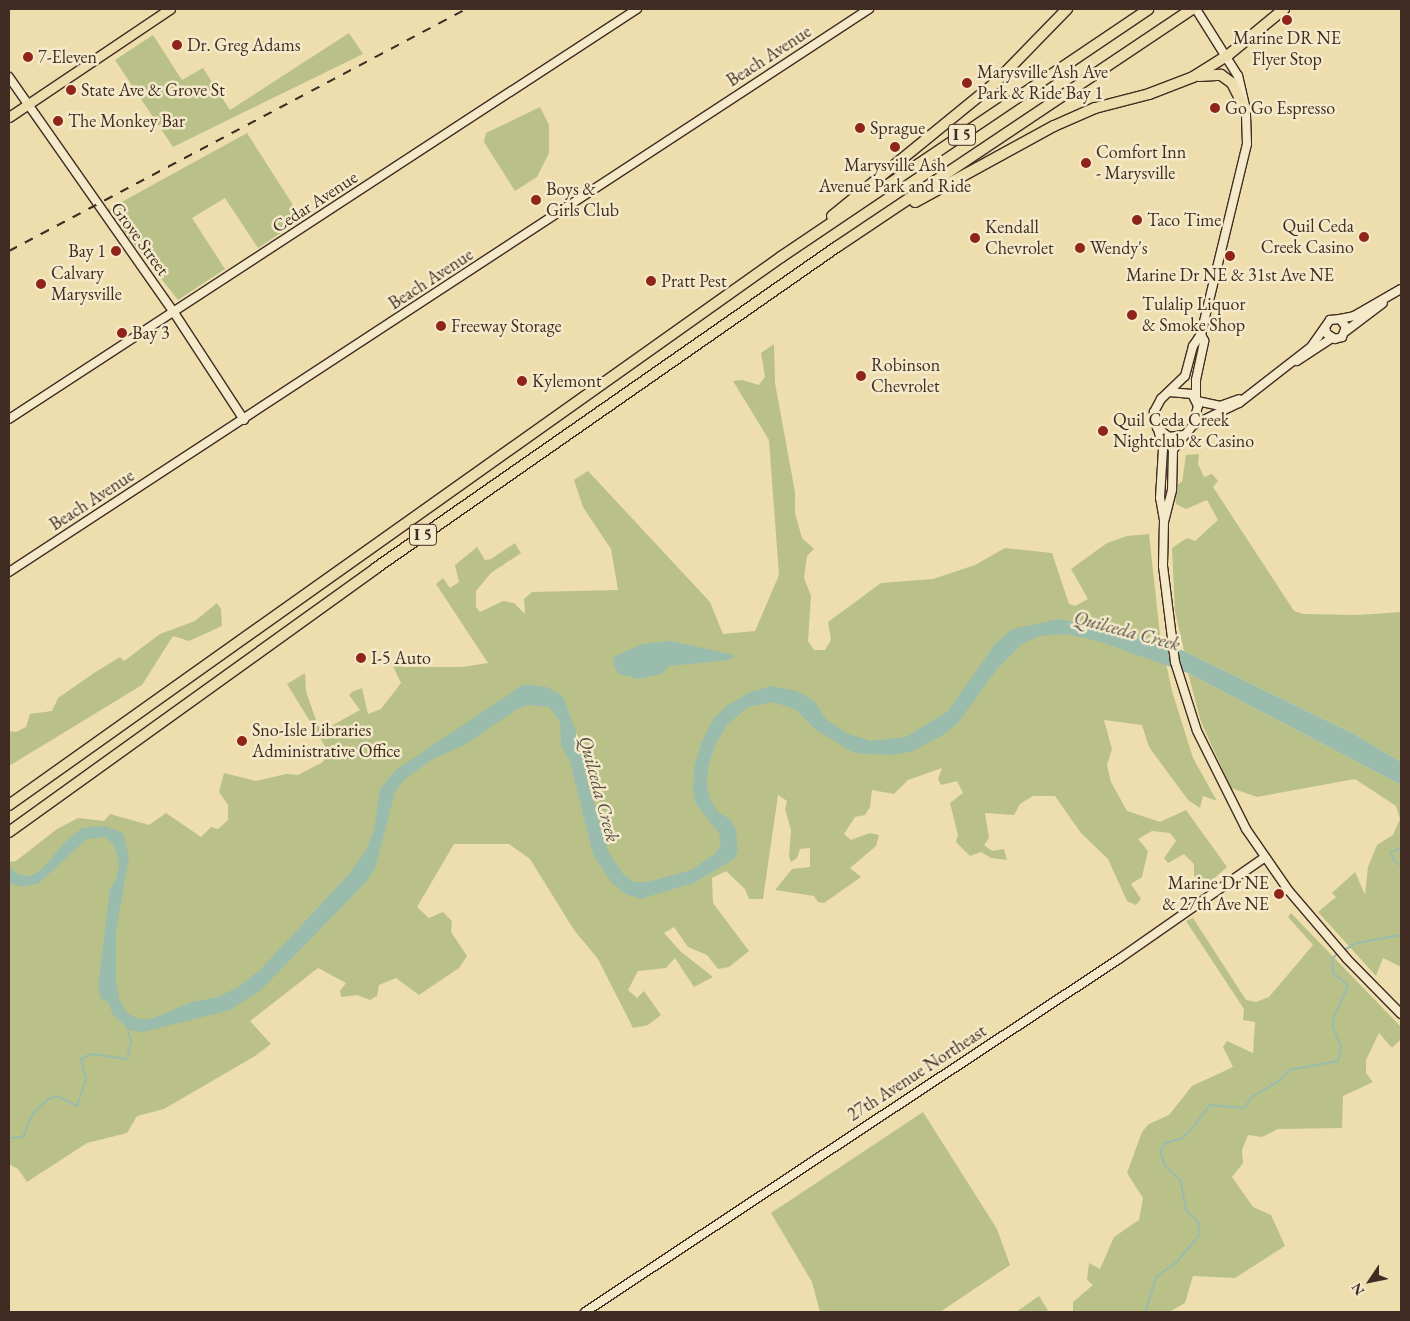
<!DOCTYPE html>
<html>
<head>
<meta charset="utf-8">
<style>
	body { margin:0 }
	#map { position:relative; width:1410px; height:1321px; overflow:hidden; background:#eedead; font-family:"EB Garamond",serif }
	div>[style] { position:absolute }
	.green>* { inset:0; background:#b9c189 }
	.water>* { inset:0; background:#99bcac }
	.stream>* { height:2px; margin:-1px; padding:0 1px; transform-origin:1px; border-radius:1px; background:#99bcac }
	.roads { filter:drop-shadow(1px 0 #412c24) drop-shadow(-1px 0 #412c24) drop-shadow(0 1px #412c24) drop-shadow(0 -1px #412c24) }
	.secondary>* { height:8px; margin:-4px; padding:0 4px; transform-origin:4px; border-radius:4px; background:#f4eaca }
	.primary>* { height:9px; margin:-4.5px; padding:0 4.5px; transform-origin:4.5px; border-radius:4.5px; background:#eedead }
	.highway>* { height:10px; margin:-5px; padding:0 5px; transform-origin:5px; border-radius:5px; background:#eedead }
	.rail>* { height:2px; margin-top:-1px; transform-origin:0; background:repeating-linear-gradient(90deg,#412c24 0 9px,transparent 0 18px) }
	.dots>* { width:14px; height:14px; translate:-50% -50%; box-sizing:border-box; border:2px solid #f4eaca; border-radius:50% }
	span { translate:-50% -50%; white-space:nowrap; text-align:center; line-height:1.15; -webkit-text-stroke:5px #f4eaca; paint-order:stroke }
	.shield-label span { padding:1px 4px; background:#f4eaca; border:1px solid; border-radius:4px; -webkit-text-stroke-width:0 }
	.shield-label { font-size:16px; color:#412c24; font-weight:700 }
	.poi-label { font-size:18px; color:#412c24 }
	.left { translate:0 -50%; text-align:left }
	.right { translate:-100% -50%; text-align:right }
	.street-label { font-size:18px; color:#412c24 }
	.water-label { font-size:19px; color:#575046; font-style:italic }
	.frame { position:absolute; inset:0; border:10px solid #412c24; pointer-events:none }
	.north { position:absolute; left:1345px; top:1256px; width:50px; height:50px; -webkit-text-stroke:4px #f4eaca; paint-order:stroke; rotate:236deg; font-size:14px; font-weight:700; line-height:20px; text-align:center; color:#412c24 }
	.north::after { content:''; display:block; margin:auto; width:18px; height:22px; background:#412c24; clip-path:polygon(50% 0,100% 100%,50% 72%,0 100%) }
</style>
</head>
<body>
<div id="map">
	<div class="green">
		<i style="clip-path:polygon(349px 33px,363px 54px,173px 147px,115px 60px,153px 35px,182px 80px,203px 68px,230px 110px)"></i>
		<i style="clip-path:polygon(540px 107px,549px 125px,549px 153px,537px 177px,515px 191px,484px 142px,486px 133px)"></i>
		<i style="clip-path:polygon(247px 133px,302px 219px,258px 248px,225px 198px,192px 218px,225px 269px,178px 300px,107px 210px)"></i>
		<i style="clip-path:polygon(774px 344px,775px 383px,795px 492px,795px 513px,802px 538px,814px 549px,807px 556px,804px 578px,811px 596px,808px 641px,814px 650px,825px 650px,831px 640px,828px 622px,881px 583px,933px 579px,975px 565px,1005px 548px,1052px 553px,1069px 604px,1075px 606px,1088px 599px,1071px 569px,1107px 543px,1127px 536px,1149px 534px,1160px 635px,1172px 691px,1193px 758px,1217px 801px,1203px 796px,1200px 808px,1188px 800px,1149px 747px,1142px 725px,1104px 720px,1112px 749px,1107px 765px,1111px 782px,1127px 811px,1160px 822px,1186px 810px,1227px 867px,1210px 882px,1201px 885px,1194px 875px,1194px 864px,1184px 854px,1168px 863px,1164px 858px,1176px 841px,1170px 833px,1152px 831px,1138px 839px,1148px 851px,1142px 877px,1131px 884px,1141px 899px,1136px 905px,1127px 901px,1108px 859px,1081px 833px,1055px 796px,1033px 796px,1020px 804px,1014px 815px,985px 813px,989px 838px,984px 845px,992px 851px,1004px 849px,1007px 860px,991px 858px,981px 852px,970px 856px,956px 842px,958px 835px,950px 803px,963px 793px,957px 781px,941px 785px,938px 779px,942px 768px,908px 780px,894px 794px,872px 790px,870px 807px,865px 815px,855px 817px,844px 834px,851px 840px,870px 833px,879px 835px,876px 846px,850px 868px,861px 877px,824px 903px,818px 902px,814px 896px,775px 890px,792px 869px,810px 867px,810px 848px,800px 849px,797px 858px,791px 862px,789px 856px,791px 830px,785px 809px,787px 801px,778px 795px,763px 899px,749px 899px,745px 889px,726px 871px,712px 878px,713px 903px,749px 951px,729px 967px,718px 969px,707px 955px,688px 947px,674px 927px,664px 933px,680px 951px,713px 977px,694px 987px,675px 958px,666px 968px,638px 971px,628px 990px,637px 998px,644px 991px,661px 1015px,648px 1025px,633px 1028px,598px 959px,574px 930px,530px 859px,509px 844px,454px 844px,417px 907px,429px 918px,443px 912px,452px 921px,451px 932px,467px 956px,459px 968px,419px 995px,396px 978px,379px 985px,377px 996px,370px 1000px,357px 995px,341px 997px,340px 991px,346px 983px,318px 968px,250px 1021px,271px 1044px,255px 1056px,164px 1109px,137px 1116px,127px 1133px,87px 1143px,27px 1182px,18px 1169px,9px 1164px,9px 862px,16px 861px,57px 829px,78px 818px,104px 821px,110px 814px,149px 825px,166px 813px,201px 837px,211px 827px,218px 829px,228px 820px,228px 805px,219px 792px,224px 773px,256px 781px,286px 774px,298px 775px,323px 762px,328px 751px,287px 684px,305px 673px,306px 691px,318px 726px,324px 730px,360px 710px,349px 695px,352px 692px,362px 688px,368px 714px,381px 709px,401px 683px,391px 662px,404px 667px,463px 667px,488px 663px,436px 584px,443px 578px,450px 588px,459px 582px,455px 565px,477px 547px,485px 560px,491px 559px,515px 543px,521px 553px,491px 573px,476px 591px,476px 607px,480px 612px,503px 601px,514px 603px,525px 614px,524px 599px,532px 592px,618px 590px,611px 549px,583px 507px,574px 480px,588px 471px,710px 602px,723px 634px,755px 631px,779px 575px,769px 440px,733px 381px,742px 380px,759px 385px,765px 377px,761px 353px)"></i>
		<i style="clip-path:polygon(1199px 454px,1198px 464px,1204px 477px,1212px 474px,1218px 481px,1213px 487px,1294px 611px,1304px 614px,1358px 615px,1401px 612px,1401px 762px,1354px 734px,1184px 651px,1175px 611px,1172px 548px,1187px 538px,1195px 541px,1218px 520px,1207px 500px,1186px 509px,1176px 504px,1174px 486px,1182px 482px,1186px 455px)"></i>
		<i style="clip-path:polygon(217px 603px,221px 609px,222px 626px,189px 641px,173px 636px,142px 685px,9px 766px,9px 731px,16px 732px,26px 727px,30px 714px,52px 711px,58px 698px,94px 673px,120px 657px,124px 661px,160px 634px,195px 621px)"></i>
		<i style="clip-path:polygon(1188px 673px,1401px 785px,1401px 967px,1383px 958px,1376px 976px,1318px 912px,1336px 897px,1332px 893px,1355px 872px,1365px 895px,1368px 867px,1377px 845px,1393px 835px,1400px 819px,1396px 806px,1355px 779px,1257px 797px,1231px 788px,1201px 722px)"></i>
		<i style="clip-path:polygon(1291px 913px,1401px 1027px,1401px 1039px,1392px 1048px,1379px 1033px,1366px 1060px,1366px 1073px,1373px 1082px,1343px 1096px,1342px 1128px,1278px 1129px,1262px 1137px,1248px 1135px,1242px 1150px,1243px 1163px,1232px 1177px,1253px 1207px,1271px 1215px,1285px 1246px,1235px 1278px,1193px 1276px,1185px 1303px,1169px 1312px,1073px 1312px,1073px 1302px,1093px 1285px,1087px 1280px,1089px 1263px,1100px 1269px,1114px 1237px,1139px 1220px,1143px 1198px,1127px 1173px,1142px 1132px,1149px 1124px,1169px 1115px,1192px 1086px,1233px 1067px,1223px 1047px,1227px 1041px,1253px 1053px,1255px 1022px,1243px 1020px,1244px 1009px,1186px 921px,1193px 918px,1246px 1000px,1256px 1002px,1269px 997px,1313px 945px,1288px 917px)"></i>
		<i style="clip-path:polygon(923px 1112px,997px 1229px,1010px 1265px,940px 1312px,820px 1312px,812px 1282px,771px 1213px)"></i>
		<i style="clip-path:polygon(1039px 1296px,1049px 1312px,1016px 1312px)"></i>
	</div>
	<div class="water">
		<i style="clip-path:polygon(1059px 619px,1151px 639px,1184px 651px,1354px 734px,1401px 762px,1401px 785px,1188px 673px,1101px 642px,1067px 634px,1039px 636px,1022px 644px,997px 669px,957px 724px,941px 736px,911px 752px,891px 755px,854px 753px,816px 730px,795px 709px,772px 702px,748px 707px,727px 725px,716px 743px,708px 767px,707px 787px,711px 801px,718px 812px,731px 820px,736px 830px,738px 852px,734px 859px,694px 883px,640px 899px,624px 893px,611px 882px,593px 854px,570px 762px,561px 745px,560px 721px,549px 707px,528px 705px,519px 708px,464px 745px,431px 760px,403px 781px,395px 792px,375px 869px,366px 882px,261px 990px,230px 1010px,143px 1032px,130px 1030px,113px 1015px,108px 1002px,101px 999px,98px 986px,110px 888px,116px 880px,119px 864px,114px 845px,105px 837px,87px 839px,39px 883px,22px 887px,9px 883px,9px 866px,19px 875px,30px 876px,41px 870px,67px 840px,82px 828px,105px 826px,123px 833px,129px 857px,116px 932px,116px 982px,120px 1001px,127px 1013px,138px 1019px,151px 1019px,192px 1002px,218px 997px,238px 987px,260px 970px,350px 873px,366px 850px,374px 830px,380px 789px,396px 770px,524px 684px,547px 687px,563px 696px,585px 757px,584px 766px,588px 784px,609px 853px,623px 874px,634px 882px,647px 882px,691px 870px,716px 853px,721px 844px,719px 833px,696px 804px,693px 791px,694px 767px,701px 743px,714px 718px,728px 705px,750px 692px,772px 686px,797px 691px,814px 701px,826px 719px,848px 734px,871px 741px,906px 737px,948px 711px,995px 644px,1012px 629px)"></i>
		<i style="clip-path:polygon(671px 641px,730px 654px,735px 656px,729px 660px,669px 666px,662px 674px,639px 679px,618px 674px,614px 665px,613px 657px,642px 644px)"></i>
	</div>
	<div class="stream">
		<i style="left:1401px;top:848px;width:11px;rotate:158deg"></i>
		<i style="left:1391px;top:852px;width:7px;rotate:74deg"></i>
		<i style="left:1393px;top:859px;width:11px;rotate:41deg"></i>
		<i style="left:1342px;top:951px;width:17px;rotate:-28deg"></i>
		<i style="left:1357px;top:943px;width:45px;rotate:-10.3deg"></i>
		<i style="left:9px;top:1138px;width:14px;rotate:-4deg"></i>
		<i style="left:23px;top:1137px;width:26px;rotate:-67deg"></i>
		<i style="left:33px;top:1113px;width:21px;rotate:-43deg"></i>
		<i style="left:48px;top:1099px;width:9px;rotate:-18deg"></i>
		<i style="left:57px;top:1096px;width:22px;rotate:27deg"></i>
		<i style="left:77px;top:1106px;width:28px;rotate:-71deg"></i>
		<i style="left:86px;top:1080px;width:22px;rotate:-103deg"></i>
		<i style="left:81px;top:1059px;width:11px;rotate:-27deg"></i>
		<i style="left:91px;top:1054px;width:36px;rotate:8deg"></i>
		<i style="left:127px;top:1059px;width:17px;rotate:-77deg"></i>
		<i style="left:131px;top:1042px;width:16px;rotate:-105deg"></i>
		<i style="left:1145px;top:1312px;width:38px;rotate:-72deg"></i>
		<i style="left:1157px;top:1276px;width:22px;rotate:-34deg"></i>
		<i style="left:1175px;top:1264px;width:39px;rotate:-50deg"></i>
		<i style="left:1200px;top:1234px;width:12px;rotate:-99deg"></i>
		<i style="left:1198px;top:1222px;width:17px;rotate:-135deg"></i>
		<i style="left:1186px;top:1210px;width:29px;rotate:-100deg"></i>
		<i style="left:1181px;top:1181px;width:22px;rotate:-137deg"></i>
		<i style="left:1165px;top:1166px;width:16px;rotate:-108deg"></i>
		<i style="left:1160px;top:1151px;width:9px;rotate:-58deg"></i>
		<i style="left:1165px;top:1143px;width:18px;rotate:-16deg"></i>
		<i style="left:1182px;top:1138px;width:12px;rotate:-42deg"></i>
		<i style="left:1191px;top:1130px;width:31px;rotate:-53deg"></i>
		<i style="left:1210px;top:1105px;width:34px;rotate:5deg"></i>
		<i style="left:1244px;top:1108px;width:14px;rotate:-54deg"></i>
		<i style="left:1252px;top:1097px;width:31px;rotate:-31deg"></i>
		<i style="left:1279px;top:1081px;width:15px;rotate:-48deg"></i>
		<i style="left:1289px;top:1070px;width:50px;rotate:-10.4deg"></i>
		<i style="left:1338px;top:1061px;width:15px;rotate:-79deg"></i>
		<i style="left:1341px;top:1046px;width:21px;rotate:-113deg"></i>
		<i style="left:1333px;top:1027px;width:11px;rotate:-85deg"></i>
		<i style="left:1334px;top:1016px;width:33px;rotate:-65deg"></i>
		<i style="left:1348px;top:986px;width:21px;rotate:-137deg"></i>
		<i style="left:1333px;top:972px;width:13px;rotate:-94deg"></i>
		<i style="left:1332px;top:959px;width:8px;rotate:-45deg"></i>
	</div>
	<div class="roads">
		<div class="secondary">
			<i style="left:9px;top:77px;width:286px;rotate:55deg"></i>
			<i style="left:173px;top:311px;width:130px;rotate:56.9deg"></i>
			<i style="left:1340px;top:319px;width:14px;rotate:-12deg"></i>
			<i style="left:1354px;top:316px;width:54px;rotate:-29.9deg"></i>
			<i style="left:1346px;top:331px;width:46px;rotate:-37.1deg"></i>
			<i style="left:1297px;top:361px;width:42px;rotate:-33.3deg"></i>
			<i style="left:1169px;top:392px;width:23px;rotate:5deg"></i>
			<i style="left:1192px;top:394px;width:13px;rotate:63deg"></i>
			<i style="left:1198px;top:406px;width:20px;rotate:105deg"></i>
			<i style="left:1193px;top:425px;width:32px;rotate:129deg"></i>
			<i style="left:1173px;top:450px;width:40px;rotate:91.4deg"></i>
			<i style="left:1172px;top:490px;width:32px;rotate:104deg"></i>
			<i style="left:1164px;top:521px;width:45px;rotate:91.3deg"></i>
			<i style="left:1163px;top:566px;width:97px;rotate:82.9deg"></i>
			<i style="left:1175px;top:662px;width:72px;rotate:72.3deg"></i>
			<i style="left:1197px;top:731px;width:110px;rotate:63.4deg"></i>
			<i style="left:1246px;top:829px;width:75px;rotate:55.3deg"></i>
			<i style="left:1289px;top:891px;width:89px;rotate:49.5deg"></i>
			<i style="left:1347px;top:959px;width:77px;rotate:45.5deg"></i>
			<i style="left:1196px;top:398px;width:18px;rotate:-90deg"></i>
			<i style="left:1196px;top:380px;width:40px;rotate:-78deg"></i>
			<i style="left:1204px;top:341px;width:8px;rotate:-113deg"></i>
			<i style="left:1197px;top:401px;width:24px;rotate:12deg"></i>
			<i style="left:1220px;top:406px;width:20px;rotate:-20deg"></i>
			<i style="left:9px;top:419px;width:750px;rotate:-33.14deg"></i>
			<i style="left:1193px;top:425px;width:51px;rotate:-25.6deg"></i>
			<i style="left:1239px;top:403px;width:91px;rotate:-37.9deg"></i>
			<i style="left:1311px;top:347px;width:33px;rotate:-55deg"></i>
			<i style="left:1330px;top:320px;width:10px;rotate:-6deg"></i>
			<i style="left:1340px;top:319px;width:10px;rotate:53deg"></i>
			<i style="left:1346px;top:327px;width:11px;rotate:112deg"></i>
			<i style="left:1342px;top:337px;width:7px;rotate:164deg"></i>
			<i style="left:1335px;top:339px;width:9px;rotate:-148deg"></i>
			<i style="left:1327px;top:334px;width:6px;rotate:-108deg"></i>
			<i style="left:1157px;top:428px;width:15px;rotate:37deg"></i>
			<i style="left:1169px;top:437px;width:15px;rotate:-8deg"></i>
			<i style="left:1164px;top:520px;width:22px;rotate:-100deg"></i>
			<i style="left:1160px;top:498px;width:49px;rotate:-86.5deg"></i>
			<i style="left:1163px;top:449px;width:38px;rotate:-104deg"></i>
			<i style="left:1154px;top:412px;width:15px;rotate:-62deg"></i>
			<i style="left:1161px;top:399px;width:33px;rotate:-44deg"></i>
			<i style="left:1185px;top:376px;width:31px;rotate:-75deg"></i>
			<i style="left:1193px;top:346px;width:14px;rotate:-56deg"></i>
			<i style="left:1201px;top:334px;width:195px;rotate:-76.4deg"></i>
			<i style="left:1247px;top:144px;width:34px;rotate:-92deg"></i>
			<i style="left:1246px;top:110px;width:35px;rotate:-103deg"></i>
			<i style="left:1238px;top:76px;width:79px;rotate:-122.1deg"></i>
			<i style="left:9px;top:572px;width:1028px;rotate:-33.21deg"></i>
			<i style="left:585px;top:1312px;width:640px;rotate:-33.47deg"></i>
			<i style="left:1119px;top:959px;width:178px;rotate:-34.9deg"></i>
		</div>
		<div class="primary">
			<i style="left:9px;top:117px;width:194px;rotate:-33.9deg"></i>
		</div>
		<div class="highway">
			<i style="left:1199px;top:76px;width:22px;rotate:-3deg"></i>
			<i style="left:1221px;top:75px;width:14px;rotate:36deg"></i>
			<i style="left:1232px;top:83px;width:30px;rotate:63deg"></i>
			<i style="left:915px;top:202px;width:158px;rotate:-28.7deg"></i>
			<i style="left:1054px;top:126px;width:45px;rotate:-23.7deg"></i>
			<i style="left:1095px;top:108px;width:56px;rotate:-14.5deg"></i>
			<i style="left:1149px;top:94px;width:47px;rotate:-21.1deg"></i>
			<i style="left:1193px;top:77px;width:40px;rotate:-32deg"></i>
			<i style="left:1227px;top:56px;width:74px;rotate:-39.5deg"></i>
			<i style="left:832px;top:216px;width:209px;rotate:-39.2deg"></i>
			<i style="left:994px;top:84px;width:105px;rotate:-45.8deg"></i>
			<i style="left:9px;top:805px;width:947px;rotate:-35.37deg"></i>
			<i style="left:781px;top:257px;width:443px;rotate:-34deg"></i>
			<i style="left:9px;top:832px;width:452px;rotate:-35.7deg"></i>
			<i style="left:376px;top:568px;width:563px;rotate:-34.88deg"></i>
			<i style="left:838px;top:246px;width:426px;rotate:-33.8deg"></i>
		</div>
	</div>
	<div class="rail">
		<i style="left:9px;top:251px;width:517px;rotate:-27.9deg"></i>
	</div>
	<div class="dots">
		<i style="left:1287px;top:20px;background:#8f2418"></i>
		<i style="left:177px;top:45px;background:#8f2418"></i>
		<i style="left:28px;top:57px;background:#8f2418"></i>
		<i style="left:967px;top:83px;background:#8f2418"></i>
		<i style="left:71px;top:90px;background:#8f2418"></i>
		<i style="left:1215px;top:108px;background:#8f2418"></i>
		<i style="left:58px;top:121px;background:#8f2418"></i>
		<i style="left:860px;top:128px;background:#8f2418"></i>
		<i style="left:895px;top:147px;background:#8f2418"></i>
		<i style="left:1086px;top:163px;background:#8f2418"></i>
		<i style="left:536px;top:200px;background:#8f2418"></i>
		<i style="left:1137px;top:220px;background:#8f2418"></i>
		<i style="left:1364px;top:237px;background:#8f2418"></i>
		<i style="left:975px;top:238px;background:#8f2418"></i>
		<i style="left:1080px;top:248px;background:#8f2418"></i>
		<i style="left:116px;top:251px;background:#8f2418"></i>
		<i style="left:1230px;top:256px;background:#8f2418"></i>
		<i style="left:651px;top:281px;background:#8f2418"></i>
		<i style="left:41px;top:284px;background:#8f2418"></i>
		<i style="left:1132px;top:315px;background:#8f2418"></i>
		<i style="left:441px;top:326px;background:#8f2418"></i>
		<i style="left:122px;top:333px;background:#8f2418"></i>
		<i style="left:861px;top:376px;background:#8f2418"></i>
		<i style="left:522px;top:381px;background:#8f2418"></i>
		<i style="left:1103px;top:431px;background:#8f2418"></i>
		<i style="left:361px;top:658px;background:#8f2418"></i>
		<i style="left:242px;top:741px;background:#8f2418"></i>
		<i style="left:1279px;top:894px;background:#8f2418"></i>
	</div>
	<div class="shield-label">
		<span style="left:962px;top:135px">I 5</span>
		<span style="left:423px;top:535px">I 5</span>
	</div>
	<div class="poi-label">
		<span style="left:1287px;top:49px">Marine DR NE<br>Flyer Stop</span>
		<span class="left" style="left:187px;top:45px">Dr. Greg Adams</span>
		<span class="left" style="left:38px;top:57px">7-Eleven</span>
		<span class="left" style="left:977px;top:83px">Marysville Ash Ave<br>Park &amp; Ride Bay 1</span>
		<span class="left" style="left:81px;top:90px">State Ave &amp; Grove St</span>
		<span class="left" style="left:1225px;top:108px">Go Go Espresso</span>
		<span class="left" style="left:68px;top:121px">The Monkey Bar</span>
		<span class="left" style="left:870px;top:128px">Sprague</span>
		<span class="left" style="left:1096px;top:163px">Comfort Inn<br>- Marysville</span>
		<span style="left:895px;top:176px">Marysville Ash<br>Avenue Park and Ride</span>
		<span class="left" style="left:546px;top:200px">Boys &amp;<br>Girls Club</span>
		<span class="left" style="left:1147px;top:220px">Taco Time</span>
		<span class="right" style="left:1354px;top:237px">Quil Ceda<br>Creek Casino</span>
		<span class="left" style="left:985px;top:238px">Kendall<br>Chevrolet</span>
		<span class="left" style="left:1090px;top:248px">Wendy's</span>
		<span class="right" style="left:106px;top:251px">Bay 1</span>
		<span class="left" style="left:51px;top:284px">Calvary<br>Marysville</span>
		<span style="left:1230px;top:275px">Marine Dr NE &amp; 31st Ave NE</span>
		<span class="left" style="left:661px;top:281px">Pratt Pest</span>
		<span class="left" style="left:1142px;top:315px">Tulalip Liquor<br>&amp; Smoke Shop</span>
		<span class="left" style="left:451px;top:326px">Freeway Storage</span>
		<span class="left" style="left:132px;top:333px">Bay 3</span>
		<span class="left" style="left:871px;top:376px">Robinson<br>Chevrolet</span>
		<span class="left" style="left:532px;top:381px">Kylemont</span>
		<span class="left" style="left:1113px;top:431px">Quil Ceda Creek<br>Nightclub &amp; Casino</span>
		<span class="left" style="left:371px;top:658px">I-5 Auto</span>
		<span class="left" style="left:252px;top:741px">Sno-Isle Libraries<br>Administrative Office</span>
		<span class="right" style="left:1269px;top:894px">Marine Dr NE<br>&amp; 27th Ave NE</span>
	</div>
	<div class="street-label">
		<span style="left:769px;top:56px;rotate:-33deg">Beach Avenue</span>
		<span style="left:315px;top:202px;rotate:-33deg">Cedar Avenue</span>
		<span style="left:140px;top:239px;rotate:54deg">Grove Street</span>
		<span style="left:431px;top:279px;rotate:-33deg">Beach Avenue</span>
		<span style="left:92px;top:500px;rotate:-33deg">Beach Avenue</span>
		<span style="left:917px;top:1073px;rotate:-33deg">27th Avenue Northeast</span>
	</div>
	<div class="water-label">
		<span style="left:1127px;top:631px;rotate:15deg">Quilceda Creek</span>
		<span style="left:599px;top:789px;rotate:75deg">Quilceda Creek</span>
	</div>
	<div class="frame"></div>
	<div class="north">N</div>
</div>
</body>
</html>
